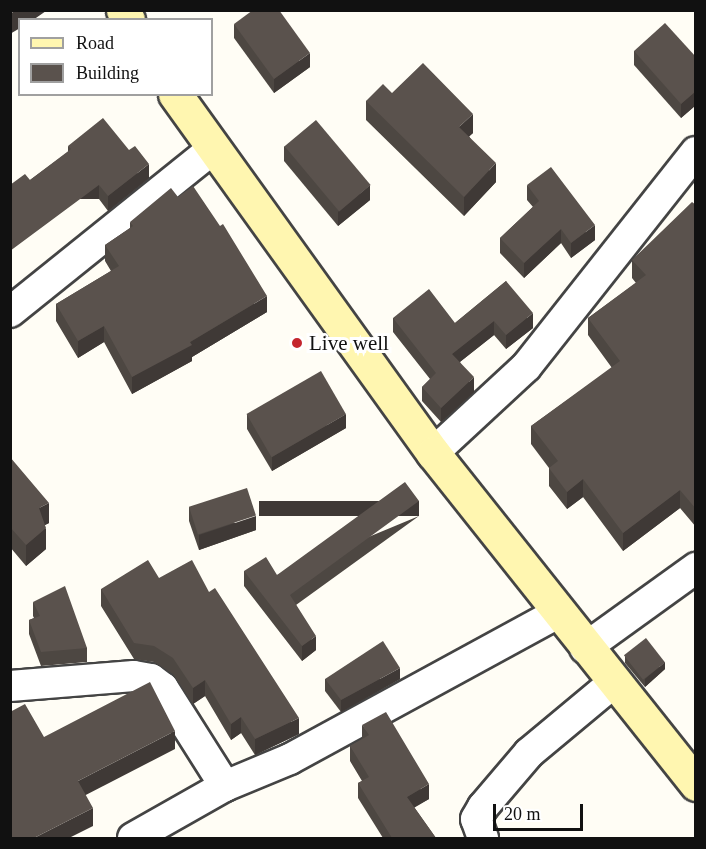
<!DOCTYPE html>
<html>
<head>
<meta charset="utf-8">
<style>
	body { margin:0 }
	#map { position:relative; width:706px; height:849px; overflow:hidden; background:#fffdf5; font-family:Georgia,serif }
	div>[style] { position:absolute }
	.roads { filter:drop-shadow(2px 0 #444) drop-shadow(-2px 0 #444) drop-shadow(0 2px #444) drop-shadow(0 -2px #444) }
	.street>* { height:30px; margin:-15px; padding:0 15px; transform-origin:15px; border-radius:15px; background:#fff }
	.secondary>* { height:33px; margin:-16.5px; padding:0 16.5px; transform-origin:16.5px; border-radius:16.5px; background:#fff6b0 }
	.wall>* { inset:0; background:#4d4742 }
	.shaded-wall>* { inset:0; background:#3f3936; transform-origin:0 0 }
	.building>* { inset:0; background:#5a524d; transform-origin:0 0 }
	.dots>* { width:16px; height:16px; translate:-50% -50%; box-sizing:border-box; border:3px solid #fff; border-radius:50% }
	span { translate:-50% -50%; white-space:nowrap; text-align:center; line-height:1.15; -webkit-text-stroke:6px #fff; paint-order:stroke }
	.poi-label { font-size:21px; color:#111 }
	.left { translate:0 -50%; text-align:left }
	.frame { position:absolute; inset:0; border:12px solid #111; pointer-events:none }
	.legend { position:absolute; left:18px; top:18px; width:195px; height:78px; box-sizing:border-box; background:#fff; border:2px solid #a0a0a0; margin:0; padding:8px 10px; list-style:none; font-size:18px; color:#111 }
	.legend li { display:flex; align-items:center; gap:12px; height:30px }
	.legend b { width:30px; border:2px solid #a0a0a0 }
	.scale { position:absolute; left:493px; top:804px; width:90px; height:27px; box-sizing:border-box; border:3px solid #111; border-top:0; padding-left:8px; font-size:18px; line-height:21px; white-space:nowrap; color:#111; -webkit-text-stroke:4px #fff; paint-order:stroke }
</style>
</head>
<body>
<div id="map">
	<div class="roads">
		<div class="street">
			<i style="left:10px;top:312px;width:262px;rotate:-38.8deg"></i>
			<i style="left:433px;top:453px;width:127px;rotate:-42.8deg"></i>
			<i style="left:526px;top:367px;width:274px;rotate:-51.7deg"></i>
			<i style="left:585px;top:648px;width:137px;rotate:-35.8deg"></i>
			<i style="left:10px;top:686px;width:124px;rotate:-4.6deg"></i>
			<i style="left:134px;top:676px;width:17px;rotate:10deg"></i>
			<i style="left:151px;top:679px;width:15px;rotate:37deg"></i>
			<i style="left:163px;top:688px;width:116px;rotate:57.7deg"></i>
			<i style="left:133px;top:838px;width:106px;rotate:-29.5deg"></i>
			<i style="left:225px;top:786px;width:70px;rotate:-22.6deg"></i>
			<i style="left:290px;top:759px;width:305px;rotate:-28.6deg"></i>
			<i style="left:483px;top:838px;width:20px;rotate:-110deg"></i>
			<i style="left:476px;top:819px;width:14px;rotate:-60deg"></i>
			<i style="left:483px;top:807px;width:71px;rotate:-49.6deg"></i>
			<i style="left:529px;top:753px;width:109px;rotate:-39.8deg"></i>
		</div>
		<div class="secondary">
			<i style="left:123px;top:10px;width:11px;rotate:63deg"></i>
			<i style="left:175px;top:94px;width:442px;rotate:54.3deg"></i>
			<i style="left:433px;top:453px;width:423px;rotate:51.5deg"></i>
		</div>
	</div>
	<div class="wall">
		<i style="clip-path:polygon(234px 24px,310px 67px,274px 93px,234px 38px)"></i>
		<i style="clip-path:polygon(634px 51px,696px 57px,696px 105px,681px 118px,634px 65px)"></i>
		<i style="clip-path:polygon(392px 93px,473px 133px,469px 136px,496px 182px,464px 216px,366px 120px,366px 101px)"></i>
		<i style="clip-path:polygon(68px 146px,149px 178px,108px 211px,99px 199px,30px 180px,68px 152px)"></i>
		<i style="clip-path:polygon(284px 146px,370px 200px,338px 226px,284px 161px)"></i>
		<i style="clip-path:polygon(527px 185px,595px 240px,571px 258px,561px 243px,524px 278px,500px 253px,500px 238px,533px 207px,527px 200px)"></i>
		<i style="clip-path:polygon(696px 205px,696px 527px,680px 508px,623px 551px,583px 497px,567px 509px,549px 486px,549px 468px,531px 444px,531px 426px,612px 368px,588px 335px,588px 318px,636px 283px,632px 278px,632px 260px)"></i>
		<i style="clip-path:polygon(130px 222px,267px 312px,192px 357px,192px 361px,132px 394px,104px 342px,78px 358px,56px 321px,56px 304px,111px 271px,105px 261px,105px 245px,130px 228px)"></i>
		<i style="clip-path:polygon(506px 281px,533px 328px,506px 349px,494px 335px,460px 362px,474px 392px,441px 422px,422px 401px,422px 387px,430px 379px,393px 332px,393px 318px,455px 323px)"></i>
		<i style="clip-path:polygon(247px 414px,346px 428px,272px 471px,247px 429px)"></i>
		<i style="clip-path:polygon(10px 457px,49px 523px,45px 525px,46px 549px,26px 566px,10px 547px)"></i>
		<i style="clip-path:polygon(189px 507px,256px 530px,199px 550px,189px 521px)"></i>
		<i style="clip-path:polygon(419px 516px,296px 605px,316px 650px,302px 661px,244px 586px,244px 571px,277px 575px)"></i>
		<i style="clip-path:polygon(101px 589px,209px 592px,299px 734px,255px 755px,241px 733px,231px 740px,205px 696px,193px 704px,173px 674px,154px 662px,134px 659px,101px 606px)"></i>
		<i style="clip-path:polygon(33px 602px,87px 648px,87px 662px,41px 666px,29px 634px,29px 620px,34px 618px,33px 616px)"></i>
		<i style="clip-path:polygon(625px 656px,665px 669px,645px 687px,625px 663px)"></i>
		<i style="clip-path:polygon(325px 679px,400px 679px,341px 712px,325px 691px)"></i>
		<i style="clip-path:polygon(362px 725px,429px 799px,414px 807px,436px 838px,383px 838px,358px 798px,358px 783px,362px 781px,350px 761px,350px 746px,362px 739px)"></i>
	</div>
	<div class="shaded-wall">
		<i style="clip-path:polygon(16px 10px,46px 10px,46px 11px,33px 20px,20px 20px,20px 28px,10px 34px,10px 14px)"></i>
		<i style="clip-path:polygon(310px 53px,310px 67px,274px 93px,274px 79px)"></i>
		<i style="clip-path:polygon(696px 91px,696px 105px,681px 118px,681px 104px)"></i>
		<i style="clip-path:polygon(473px 114px,473px 133px,459px 146px,459px 127px)"></i>
		<i style="clip-path:polygon(496px 163px,496px 182px,464px 216px,464px 197px)"></i>
		<i style="clip-path:polygon(149px 164px,149px 178px,108px 211px,108px 196px)"></i>
		<i style="left:99px;top:185px;width:14px;height:111px;rotate:90deg"></i>
		<i style="clip-path:polygon(370px 185px,370px 200px,338px 226px,338px 212px)"></i>
		<i style="clip-path:polygon(595px 225px,595px 240px,571px 258px,571px 243px)"></i>
		<i style="clip-path:polygon(561px 229px,561px 243px,524px 278px,524px 263px)"></i>
		<i style="clip-path:polygon(267px 296px,267px 312px,192px 357px,192px 361px,132px 394px,132px 377px)"></i>
		<i style="clip-path:polygon(533px 313px,533px 328px,506px 349px,506px 335px)"></i>
		<i style="clip-path:polygon(494px 321px,494px 335px,452px 368px,452px 354px)"></i>
		<i style="clip-path:polygon(104px 326px,104px 342px,78px 358px,78px 341px)"></i>
		<i style="clip-path:polygon(474px 377px,474px 392px,441px 422px,441px 408px)"></i>
		<i style="clip-path:polygon(346px 414px,346px 428px,272px 471px,272px 457px)"></i>
		<i style="clip-path:polygon(583px 479px,583px 497px,567px 509px,567px 492px)"></i>
		<i style="clip-path:polygon(680px 490px,680px 508px,623px 551px,623px 533px)"></i>
		<i style="left:419px;top:501px;width:15px;height:160px;rotate:90deg"></i>
		<i style="clip-path:polygon(49px 503px,49px 523px,39px 528px,39px 508px)"></i>
		<i style="clip-path:polygon(256px 516px,256px 530px,199px 550px,199px 535px)"></i>
		<i style="clip-path:polygon(46px 528px,46px 549px,26px 566px,26px 545px)"></i>
		<i style="clip-path:polygon(316px 636px,316px 650px,302px 661px,302px 646px)"></i>
		<i style="clip-path:polygon(665px 662px,665px 669px,645px 687px,645px 679px)"></i>
		<i style="clip-path:polygon(400px 668px,400px 679px,341px 712px,341px 700px)"></i>
		<i style="clip-path:polygon(205px 680px,205px 696px,193px 704px,193px 688px)"></i>
		<i style="clip-path:polygon(241px 717px,241px 733px,231px 740px,231px 724px)"></i>
		<i style="clip-path:polygon(299px 718px,299px 734px,255px 755px,255px 739px)"></i>
		<i style="clip-path:polygon(175px 731px,175px 749px,78px 799px,78px 781px)"></i>
		<i style="clip-path:polygon(429px 784px,429px 799px,407px 812px,407px 797px)"></i>
		<i style="clip-path:polygon(93px 808px,93px 826px,69px 838px,34px 838px)"></i>
	</div>
	<div class="building">
		<i style="clip-path:polygon(253px 10px,279px 10px,310px 53px,274px 79px,234px 24px)"></i>
		<i style="clip-path:polygon(665px 23px,696px 57px,696px 91px,681px 104px,634px 51px)"></i>
		<i style="clip-path:polygon(423px 63px,473px 114px,459px 127px,496px 163px,464px 197px,366px 101px,383px 84px,392px 93px)"></i>
		<i style="clip-path:polygon(103px 118px,129px 150px,135px 146px,149px 164px,108px 196px,99px 185px,10px 251px,10px 185px,25px 174px,30px 180px,71px 149px,68px 146px)"></i>
		<i style="left:316px;top:120px;width:85px;height:41px;rotate:50deg"></i>
		<i style="clip-path:polygon(551px 167px,595px 225px,571px 243px,561px 229px,524px 263px,500px 238px,539px 201px,527px 185px)"></i>
		<i style="clip-path:polygon(193px 186px,220px 226px,223px 224px,267px 296px,190px 342px,192px 345px,132px 377px,104px 326px,78px 341px,56px 304px,119px 266px,105px 245px,133px 226px,130px 222px,171px 188px,178px 197px)"></i>
		<i style="clip-path:polygon(692px 202px,696px 205px,696px 509px,680px 490px,623px 533px,583px 479px,567px 492px,549px 468px,558px 461px,531px 426px,620px 361px,588px 318px,646px 275px,632px 260px)"></i>
		<i style="clip-path:polygon(506px 281px,533px 313px,506px 335px,494px 321px,452px 354px,474px 377px,441px 408px,422px 387px,436px 373px,393px 318px,429px 289px,455px 323px)"></i>
		<i style="left:321px;top:371px;width:50px;height:86px;rotate:60deg"></i>
		<i style="clip-path:polygon(10px 457px,49px 503px,39px 508px,46px 528px,26px 545px,10px 527px)"></i>
		<i style="clip-path:polygon(405px 482px,419px 501px,290px 595px,316px 636px,302px 646px,244px 571px,266px 557px,277px 575px)"></i>
		<i style="left:247px;top:488px;width:29px;height:61px;rotate:72deg"></i>
		<i style="clip-path:polygon(148px 560px,159px 578px,192px 560px,209px 592px,215px 588px,299px 718px,255px 739px,241px 717px,231px 724px,205px 680px,193px 688px,173px 658px,154px 646px,134px 643px,101px 589px)"></i>
		<i style="clip-path:polygon(65px 586px,87px 648px,41px 652px,29px 620px,40px 616px,33px 602px)"></i>
		<i style="left:646px;top:638px;width:31px;height:28px;rotate:52deg"></i>
		<i style="clip-path:polygon(383px 641px,400px 668px,341px 700px,325px 679px)"></i>
		<i style="clip-path:polygon(150px 682px,175px 731px,78px 781px,93px 808px,34px 838px,10px 838px,10px 712px,25px 704px,44px 737px)"></i>
		<i style="clip-path:polygon(386px 712px,429px 784px,407px 797px,436px 838px,392px 838px,358px 783px,369px 777px,350px 746px,369px 735px,362px 725px)"></i>
	</div>
	<div class="dots">
		<i style="left:297px;top:343px;background:#c4262e"></i>
	</div>
	<div class="poi-label">
		<span class="left" style="left:309px;top:343px">Live well</span>
	</div>
	<div class="frame"></div>
	<ul class="legend">
	<li><b style="height:8px;background:#fff6b0"></b>Road</li>
	<li><b style="height:16px;background:#5a524d"></b>Building</li>
	</ul>
	<div class="scale">20 m</div>
</div>
</body>
</html>
